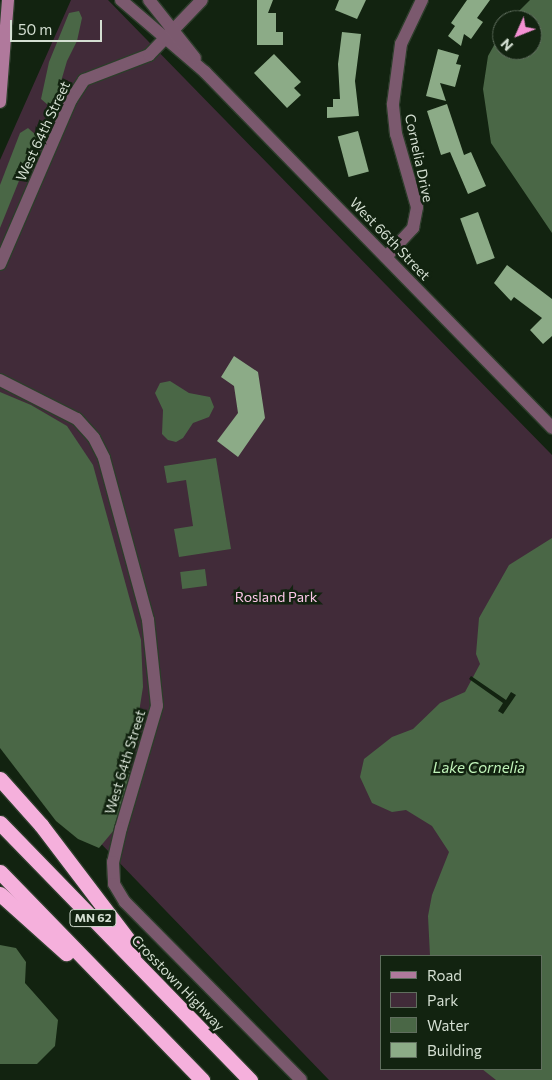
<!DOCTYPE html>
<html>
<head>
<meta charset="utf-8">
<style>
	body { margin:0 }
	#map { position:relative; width:552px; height:1080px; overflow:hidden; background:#122310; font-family:Commissioner,sans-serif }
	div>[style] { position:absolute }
	.green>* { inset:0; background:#412b39 }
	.water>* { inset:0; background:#4a6746; transform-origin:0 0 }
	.pier>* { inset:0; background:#122310 }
	.building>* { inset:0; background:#8cab87; transform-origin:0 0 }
	.roads { filter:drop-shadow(1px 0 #2d3d2b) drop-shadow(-1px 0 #2d3d2b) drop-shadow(0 1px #2d3d2b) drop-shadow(0 -1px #2d3d2b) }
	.minor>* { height:12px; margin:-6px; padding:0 6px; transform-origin:6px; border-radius:6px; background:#7b596e }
	.tertiary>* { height:12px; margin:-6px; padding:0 6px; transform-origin:6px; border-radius:6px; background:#7b596e }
	.secondary>* { height:12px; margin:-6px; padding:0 6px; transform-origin:6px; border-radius:6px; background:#b0799c }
	.motorway>* { height:15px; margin:-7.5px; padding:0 7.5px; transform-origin:7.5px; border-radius:7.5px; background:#f5b0dc }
	span { translate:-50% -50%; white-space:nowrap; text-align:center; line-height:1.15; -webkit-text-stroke:5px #122310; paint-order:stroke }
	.shield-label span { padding:1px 4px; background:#122310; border:1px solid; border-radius:4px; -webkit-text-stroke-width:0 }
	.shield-label { font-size:12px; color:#d4dfd2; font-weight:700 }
	.street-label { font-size:14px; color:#d4dfd2 }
	.park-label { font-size:14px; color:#fdc8e9 }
	.water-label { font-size:15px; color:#c0f3b9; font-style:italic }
	.legend { position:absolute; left:380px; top:955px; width:162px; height:115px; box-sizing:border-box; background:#122310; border:1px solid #606e5e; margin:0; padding:6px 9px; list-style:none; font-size:15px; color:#d4dfd2 }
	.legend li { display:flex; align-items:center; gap:10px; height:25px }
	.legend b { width:25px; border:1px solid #606e5e }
	.north { position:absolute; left:492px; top:10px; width:50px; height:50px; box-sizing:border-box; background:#122310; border:1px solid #606e5e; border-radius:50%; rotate:226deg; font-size:14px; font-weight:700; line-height:20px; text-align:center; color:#d4dfd2 }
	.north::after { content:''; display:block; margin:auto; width:18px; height:22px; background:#f491d3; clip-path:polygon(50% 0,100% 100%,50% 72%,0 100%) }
	.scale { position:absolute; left:10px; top:20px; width:92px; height:22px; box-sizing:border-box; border:2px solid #d4dfd2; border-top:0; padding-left:6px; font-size:15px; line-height:18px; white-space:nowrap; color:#d4dfd2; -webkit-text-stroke:4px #122310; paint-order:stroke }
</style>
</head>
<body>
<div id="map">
	<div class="green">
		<i style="clip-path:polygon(evenodd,71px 0,108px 0,552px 455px,552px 1080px,329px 1080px,0 739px,0 160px,71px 0,381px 956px,541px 956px,541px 1069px,381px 1069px,381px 956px)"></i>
	</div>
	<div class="water">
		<i style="clip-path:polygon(530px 0,552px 0,552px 233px,491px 143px,483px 89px,488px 56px,502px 31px,502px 50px,532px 50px,532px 20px,510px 20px)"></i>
		<i style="clip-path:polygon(79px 11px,82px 18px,77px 41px,67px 61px,55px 102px,48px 105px,41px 99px,49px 62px,69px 13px)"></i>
		<i style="clip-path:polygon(28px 128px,37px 136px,0 228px,0 185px,20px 133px)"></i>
		<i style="clip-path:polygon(170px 381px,189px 393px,210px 397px,214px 407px,209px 417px,193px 423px,183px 438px,176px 442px,168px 440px,162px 434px,163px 410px,155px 393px,160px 383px)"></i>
		<i style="clip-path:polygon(0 392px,31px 405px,67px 426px,93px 465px,141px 640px,143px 687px,128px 782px,114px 830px,99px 848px,78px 839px,56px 821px,0 748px)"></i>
		<i style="clip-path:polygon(216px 458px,231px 549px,179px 557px,174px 529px,193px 526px,186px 480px,167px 483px,164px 466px)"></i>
		<i style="clip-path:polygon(552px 538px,552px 1080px,496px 1080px,482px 1069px,541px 1069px,541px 956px,430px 956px,428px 916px,432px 895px,449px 852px,432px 826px,406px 810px,392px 812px,372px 803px,360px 777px,364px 759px,392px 737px,413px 729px,440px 703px,465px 692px,480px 664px,476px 654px,479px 618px,509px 565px)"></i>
		<i style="left:205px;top:569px;width:17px;height:25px;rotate:83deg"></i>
		<i style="clip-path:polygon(0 945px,16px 948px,26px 962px,25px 983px,58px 1020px,55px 1046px,37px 1064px,0 1064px)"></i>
	</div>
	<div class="pier">
		<i style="clip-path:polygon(471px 676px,506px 700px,511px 692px,516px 695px,503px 714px,498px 711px,503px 703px,469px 679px)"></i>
	</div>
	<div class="building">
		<i style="clip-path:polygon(257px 0,273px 0,268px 13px,276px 13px,276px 32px,283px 32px,283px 45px,257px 45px)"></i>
		<i style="clip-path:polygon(339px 0,366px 0,357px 19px,335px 10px)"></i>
		<i style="clip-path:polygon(467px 0,490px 0,477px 18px,483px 22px,471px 39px,464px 34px,461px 46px,448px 36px,455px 26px,451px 23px)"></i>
		<i style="clip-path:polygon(342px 32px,361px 34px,355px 81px,359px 116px,327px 118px,327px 107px,333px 107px,333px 99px,340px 99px,338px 64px)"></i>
		<i style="clip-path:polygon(438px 49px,459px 55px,456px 64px,461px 65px,455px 87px,440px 83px,446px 101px,426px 96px)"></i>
		<i style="clip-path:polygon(274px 54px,301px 82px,294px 88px,301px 95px,287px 108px,254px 73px)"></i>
		<i style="clip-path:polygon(447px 104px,464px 155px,471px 152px,486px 186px,468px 194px,450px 152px,441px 155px,427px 111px)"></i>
		<i style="left:358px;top:131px;width:42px;height:21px;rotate:75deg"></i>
		<i style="left:478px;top:212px;width:49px;height:19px;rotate:70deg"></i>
		<i style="clip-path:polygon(507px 265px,552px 299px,552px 336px,543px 344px,530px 330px,542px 318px,514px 297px,511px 301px,494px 283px)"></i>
		<i style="clip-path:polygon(234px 356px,258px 372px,265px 418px,238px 457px,217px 441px,238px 413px,234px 386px,221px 377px)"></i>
	</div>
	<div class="roads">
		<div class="minor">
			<i style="left:386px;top:257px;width:40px;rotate:-47deg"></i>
			<i style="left:413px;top:228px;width:21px;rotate:-79deg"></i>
			<i style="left:417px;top:207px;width:76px;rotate:-106deg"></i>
			<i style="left:396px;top:134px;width:30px;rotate:-96deg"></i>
			<i style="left:393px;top:104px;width:61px;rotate:-82.4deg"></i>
			<i style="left:401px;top:44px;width:49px;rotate:-64.5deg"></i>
			<i style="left:0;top:264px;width:179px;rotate:-66.6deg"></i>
			<i style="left:71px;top:100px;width:24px;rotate:-57deg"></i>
			<i style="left:84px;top:80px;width:70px;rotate:-21deg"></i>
			<i style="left:149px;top:55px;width:76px;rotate:-46.1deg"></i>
			<i style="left:0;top:380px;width:86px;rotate:26.9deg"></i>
			<i style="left:77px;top:419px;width:25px;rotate:48deg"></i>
			<i style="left:94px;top:438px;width:22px;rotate:63deg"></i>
			<i style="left:104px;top:458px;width:168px;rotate:74.8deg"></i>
			<i style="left:148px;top:620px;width:86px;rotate:84deg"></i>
			<i style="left:157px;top:706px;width:127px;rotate:106.4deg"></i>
			<i style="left:121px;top:828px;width:35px;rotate:103deg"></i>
			<i style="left:113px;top:862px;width:22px;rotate:87deg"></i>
			<i style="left:114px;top:884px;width:21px;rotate:59deg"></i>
			<i style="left:125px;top:902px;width:250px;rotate:45.3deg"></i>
		</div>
		<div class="tertiary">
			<i style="left:121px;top:0;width:111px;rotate:40.6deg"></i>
			<i style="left:205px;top:72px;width:497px;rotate:45.7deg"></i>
			<i style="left:149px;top:0;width:74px;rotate:51.6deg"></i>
		</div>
		<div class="secondary">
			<i style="left:0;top:102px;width:102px;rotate:-85.5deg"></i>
		</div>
		<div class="motorway">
			<i style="left:0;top:779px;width:62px;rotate:48.3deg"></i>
			<i style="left:41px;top:825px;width:157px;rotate:52.8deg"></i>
			<i style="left:0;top:823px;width:359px;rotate:45.8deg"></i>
			<i style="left:0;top:872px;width:290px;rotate:45.8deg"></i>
			<i style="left:0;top:894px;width:89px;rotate:41.8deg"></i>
		</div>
	</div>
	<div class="shield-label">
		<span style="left:93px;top:918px">MN 62</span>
	</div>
	<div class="street-label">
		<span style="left:43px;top:131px;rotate:-65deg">West 64th Street</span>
		<span style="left:419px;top:158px;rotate:78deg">Cornelia Drive</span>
		<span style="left:390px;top:239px;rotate:46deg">West 66th Street</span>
		<span style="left:125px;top:762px;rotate:-73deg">West 64th Street</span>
		<span style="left:178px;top:983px;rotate:46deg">Crosstown Highway</span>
	</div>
	<div class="park-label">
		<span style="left:276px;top:597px">Rosland Park</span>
	</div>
	<div class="water-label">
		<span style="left:479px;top:768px">Lake Cornelia</span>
	</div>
	<ul class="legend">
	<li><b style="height:6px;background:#b0799c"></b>Road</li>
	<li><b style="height:14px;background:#412b39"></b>Park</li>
	<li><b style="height:14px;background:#4a6746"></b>Water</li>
	<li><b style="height:14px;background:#8cab87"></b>Building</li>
	</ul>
	<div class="north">N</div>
	<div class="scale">50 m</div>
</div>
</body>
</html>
